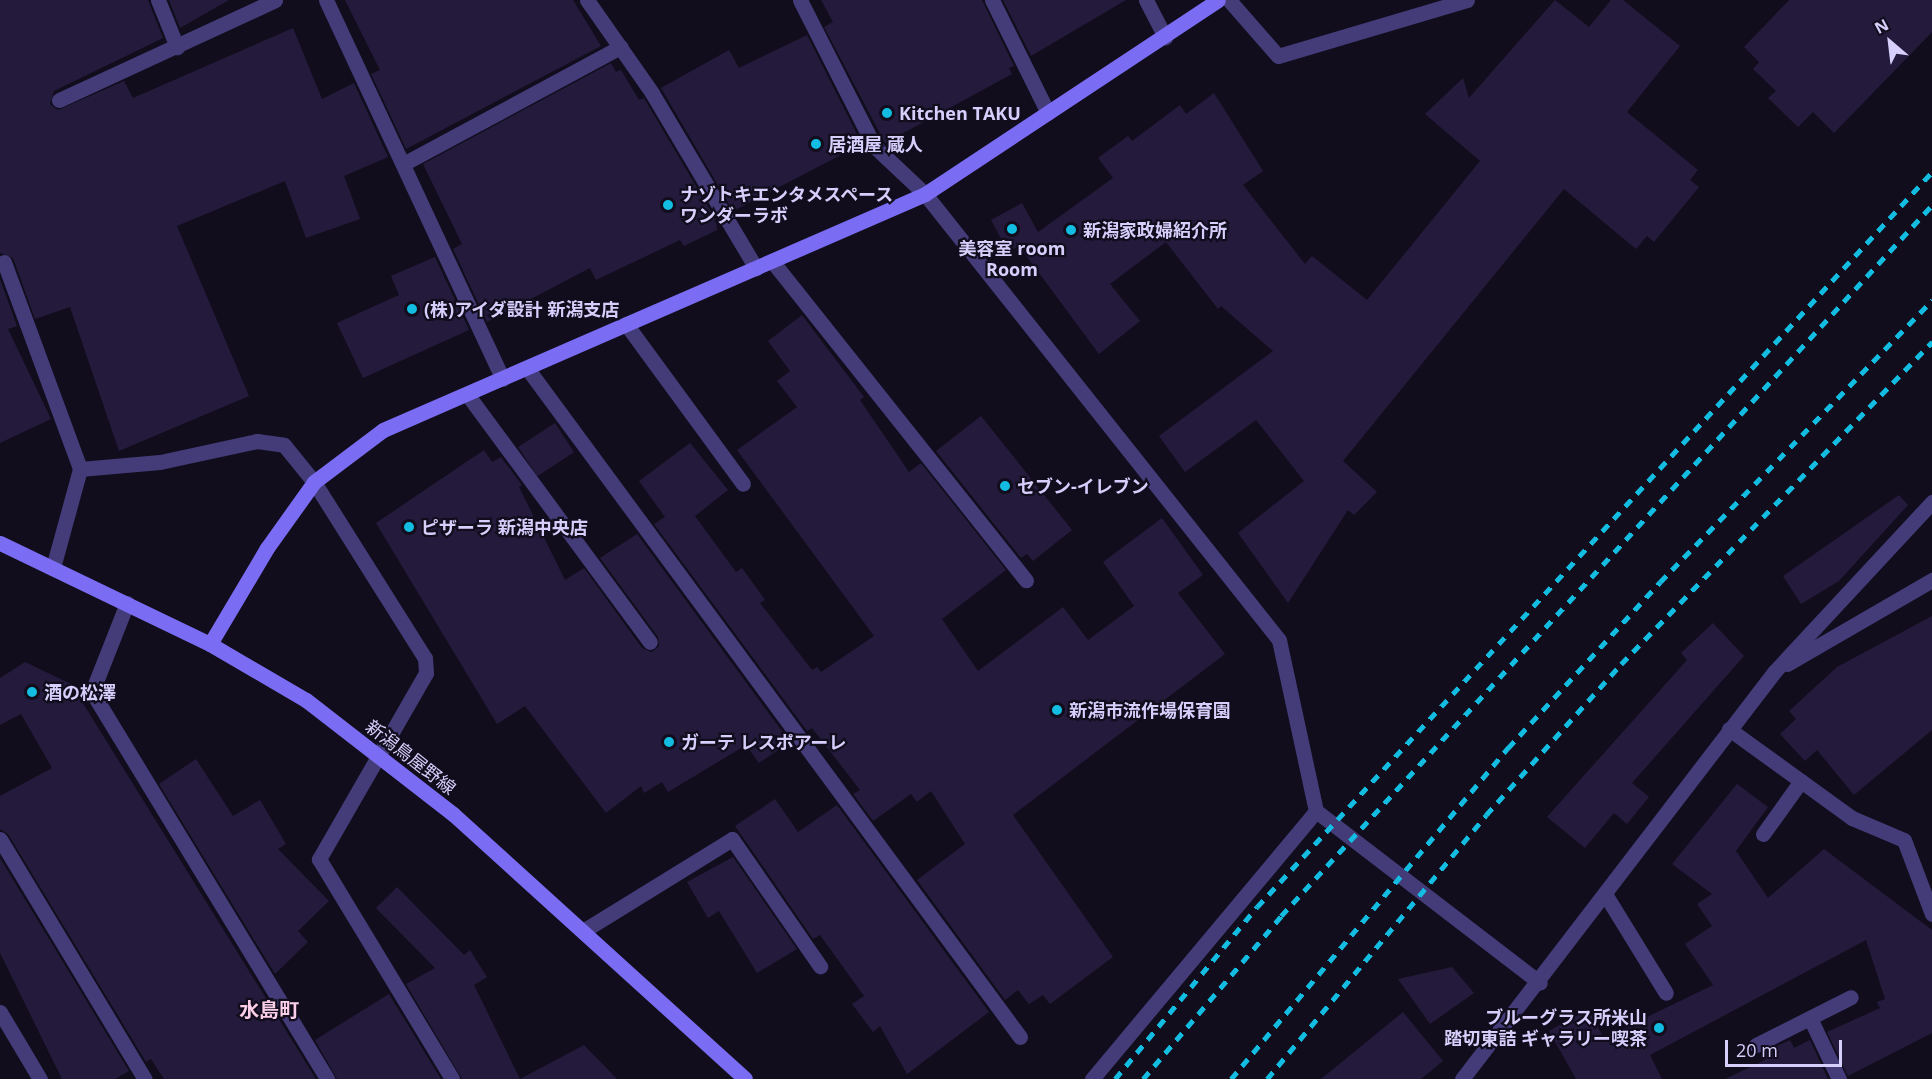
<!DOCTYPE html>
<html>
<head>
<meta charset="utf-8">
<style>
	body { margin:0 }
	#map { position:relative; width:1932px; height:1079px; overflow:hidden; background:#110d1d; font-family:"Open Sans","Noto Sans JP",sans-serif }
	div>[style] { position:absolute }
	.building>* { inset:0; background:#241b3c; transform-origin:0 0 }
	.lane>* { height:15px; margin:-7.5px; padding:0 7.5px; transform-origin:7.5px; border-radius:7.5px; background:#433c78 }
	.street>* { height:15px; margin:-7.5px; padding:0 7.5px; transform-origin:7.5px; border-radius:7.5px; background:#433c78 }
	.secondary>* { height:15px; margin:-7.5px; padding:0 7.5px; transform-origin:7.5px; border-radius:7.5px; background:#7a6df3 }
	.rail>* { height:4.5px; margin-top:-2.25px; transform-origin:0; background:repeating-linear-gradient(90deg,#13bde1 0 9px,transparent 0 17px) }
	.dots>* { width:16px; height:16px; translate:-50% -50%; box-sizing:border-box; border:3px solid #110d1d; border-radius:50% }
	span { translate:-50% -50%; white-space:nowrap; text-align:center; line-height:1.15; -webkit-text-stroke:4.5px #110d1d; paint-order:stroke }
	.poi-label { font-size:18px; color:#d6cefb; font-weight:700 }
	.left { translate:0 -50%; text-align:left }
	.right { translate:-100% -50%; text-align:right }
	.street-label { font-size:18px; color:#d6cefb }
	.neighbourhood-label { font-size:20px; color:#fbcfe8; font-weight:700 }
	.north { position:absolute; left:1860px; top:12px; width:60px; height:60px; -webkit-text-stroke:4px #110d1d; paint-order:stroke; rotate:332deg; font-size:16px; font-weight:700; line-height:24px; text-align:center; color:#d6cefb }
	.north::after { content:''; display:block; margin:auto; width:21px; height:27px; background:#d6cefb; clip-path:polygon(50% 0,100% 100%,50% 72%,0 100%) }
	.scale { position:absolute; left:1725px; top:1040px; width:117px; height:27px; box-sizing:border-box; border:3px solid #d6cefb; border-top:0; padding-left:8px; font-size:18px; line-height:21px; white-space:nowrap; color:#d6cefb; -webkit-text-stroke:4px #110d1d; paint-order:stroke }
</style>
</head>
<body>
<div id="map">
	<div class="building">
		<i style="clip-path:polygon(0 0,148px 0,163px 38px,54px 91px,50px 104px,58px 110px,124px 81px,133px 98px,293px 28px,322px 99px,354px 83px,388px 157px,344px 176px,360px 219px,306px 238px,285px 181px,177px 226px,249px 396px,119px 451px,70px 307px,35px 319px,13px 258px,0 253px)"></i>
		<i style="clip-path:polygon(169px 0,229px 0,180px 28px)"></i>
		<i style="clip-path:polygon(345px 0,573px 0,601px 46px,406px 149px,371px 74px,380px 70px)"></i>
		<i style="clip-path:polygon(821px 0,982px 0,1014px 66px,1009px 68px,1012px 74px,885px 143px,824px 27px,833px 22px)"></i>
		<i style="clip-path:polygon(1003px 0,1126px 0,1031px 56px)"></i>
		<i style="clip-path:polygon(1555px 0,1589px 27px,1611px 0,1623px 0,1680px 46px,1627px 112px,1698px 170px,1690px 180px,1699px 187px,1654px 242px,1647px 236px,1636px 249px,1564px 189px,1343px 461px,1377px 492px,1354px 515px,1348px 510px,1288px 603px,1238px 533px,1304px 481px,1256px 420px,1185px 472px,1159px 436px,1273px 351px,1221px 306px,1218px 309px,1166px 242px,1110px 284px,1140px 321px,1099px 354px,1019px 246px,1008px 252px,991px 220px,1022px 203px,1038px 232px,1113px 178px,1098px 158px,1128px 136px,1132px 141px,1180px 105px,1186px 114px,1214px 93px,1263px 171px,1243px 185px,1305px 264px,1312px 256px,1367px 300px,1480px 161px,1425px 114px,1463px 78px,1469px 98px)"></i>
		<i style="clip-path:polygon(1789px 0,1932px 0,1932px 32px,1834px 133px,1813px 112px,1798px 127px,1768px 98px,1776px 91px,1753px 69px,1759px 62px,1744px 47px)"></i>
		<i style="clip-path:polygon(807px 35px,862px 144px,733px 211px,661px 88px,729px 50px,739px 68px)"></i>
		<i style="clip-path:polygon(611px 63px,616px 72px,621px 70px,639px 100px,644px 98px,716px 220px,717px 230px,684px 246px,680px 240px,596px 280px,590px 268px,487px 322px,453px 249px,462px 244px,423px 164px)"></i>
		<i style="clip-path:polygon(435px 257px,469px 330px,363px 378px,337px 323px,399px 295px,391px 276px)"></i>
		<i style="clip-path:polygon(0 279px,17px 326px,8px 329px,51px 419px,0 443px)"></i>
		<i style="clip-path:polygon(802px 315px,864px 397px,860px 400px,909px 472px,921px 463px,1006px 570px,942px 619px,978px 671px,1063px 607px,1088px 640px,1134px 606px,1103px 562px,1162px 518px,1203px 575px,1178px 593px,1225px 654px,1013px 815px,1113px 957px,1050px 1004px,1043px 995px,1029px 1004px,1018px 990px,1005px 1000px,917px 880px,965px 844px,931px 791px,917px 802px,911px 794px,873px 821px,853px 794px,860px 790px,812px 728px,807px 731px,654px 524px,665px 517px,639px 481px,690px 443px,728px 490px,695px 516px,736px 572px,742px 568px,765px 600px,760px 603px,812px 670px,817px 667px,821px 672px,874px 636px,737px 450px,797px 407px,777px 381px,790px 371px,768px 341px)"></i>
		<i style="clip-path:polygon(981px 416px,1072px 530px,1033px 561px,1027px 554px,1021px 558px,936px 451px)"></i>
		<i style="left:555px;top:423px;width:35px;height:44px;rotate:57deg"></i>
		<i style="clip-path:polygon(484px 450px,492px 462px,501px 457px,522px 485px,519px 487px,565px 580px,584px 568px,642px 648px,652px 652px,659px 646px,658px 637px,600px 558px,637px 534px,790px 742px,759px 763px,746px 745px,668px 792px,662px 782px,644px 793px,641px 786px,606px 813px,525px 706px,497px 724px,376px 523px)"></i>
		<i style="clip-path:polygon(1899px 495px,1908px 505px,1839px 581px,1801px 604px,1783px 576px)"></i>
		<i style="clip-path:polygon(1932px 616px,1932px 730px,1854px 795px,1817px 750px,1805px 761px,1780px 734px,1796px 719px,1789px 711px,1837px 667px)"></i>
		<i style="clip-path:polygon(1713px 623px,1744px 656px,1632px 783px,1649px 797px,1627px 824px,1614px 813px,1585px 848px,1547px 817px,1687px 660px,1681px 653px)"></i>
		<i style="clip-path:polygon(25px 662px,71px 684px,316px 1079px,164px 1079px,151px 1059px,146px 1062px,8px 834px,0 829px,0 796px,52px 768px,21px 714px,0 725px,0 678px)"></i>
		<i style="clip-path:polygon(196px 759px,233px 816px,260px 800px,286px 844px,278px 849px,329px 901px,298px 931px,308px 942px,275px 974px,159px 784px)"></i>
		<i style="clip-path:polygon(1737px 784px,1768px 807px,1736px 851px,1768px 898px,1824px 849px,1932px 930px,1932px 1033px,1848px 1076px,1827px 1032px,1880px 1008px,1877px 1002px,1885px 999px,1866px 940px,1650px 1055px,1662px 1079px,1576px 1079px,1549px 1031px,1588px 1009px,1604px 1038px,1713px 985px,1685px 944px,1712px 926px,1697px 904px,1712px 894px,1672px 864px)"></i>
		<i style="clip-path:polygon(775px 799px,798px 832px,837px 805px,989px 1012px,907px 1074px,880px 1026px,873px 1032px,852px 1004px,864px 996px,820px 935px,813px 939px,735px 826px)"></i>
		<i style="clip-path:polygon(733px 857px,797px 949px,757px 973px,719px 911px,708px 918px,687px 882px)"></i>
		<i style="clip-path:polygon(0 858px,129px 1071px,115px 1079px,62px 1079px,0 953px)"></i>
		<i style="clip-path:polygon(397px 887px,464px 955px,470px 950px,487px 977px,474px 985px,520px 1079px,462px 1079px,406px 984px,435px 968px,376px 908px)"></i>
		<i style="clip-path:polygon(1452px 967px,1474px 993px,1430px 1024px,1398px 979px)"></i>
		<i style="clip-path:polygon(389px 994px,441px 1079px,337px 1079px,315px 1040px)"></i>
		<i style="clip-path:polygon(1403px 1012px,1443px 1061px,1421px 1079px,1321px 1079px)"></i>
		<i style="clip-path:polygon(1790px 1040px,1794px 1048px,1810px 1040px,1828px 1079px,1725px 1079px,1765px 1060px,1761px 1053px)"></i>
		<i style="clip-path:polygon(584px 1045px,617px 1079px,520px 1079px)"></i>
	</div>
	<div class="lane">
		<i style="left:1763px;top:834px;width:65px;rotate:-54.4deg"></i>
		<i style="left:1605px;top:894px;width:116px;rotate:58.4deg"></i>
		<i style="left:583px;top:931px;width:175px;rotate:-31.7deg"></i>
		<i style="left:732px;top:839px;width:155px;rotate:55.3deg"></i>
		<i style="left:1810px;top:1018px;width:68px;rotate:64.6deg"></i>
		<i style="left:1756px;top:1045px;width:106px;rotate:-26.8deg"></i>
		<i style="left:1092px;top:1079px;width:349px;rotate:-50.1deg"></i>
	</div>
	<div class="street">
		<i style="left:158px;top:0;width:51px;rotate:68deg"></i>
		<i style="left:326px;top:0;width:418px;rotate:65deg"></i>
		<i style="left:587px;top:0;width:113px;rotate:55deg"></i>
		<i style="left:652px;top:93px;width:204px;rotate:59.3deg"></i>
		<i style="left:800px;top:0;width:164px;rotate:63.1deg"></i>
		<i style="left:874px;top:146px;width:70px;rotate:43.3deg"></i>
		<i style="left:925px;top:194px;width:569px;rotate:51.56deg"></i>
		<i style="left:1279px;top:640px;width:175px;rotate:77.8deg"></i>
		<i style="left:1316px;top:811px;width:282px;rotate:37.5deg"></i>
		<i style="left:992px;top:0;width:126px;rotate:63.6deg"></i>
		<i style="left:1146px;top:0;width:42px;rotate:62.8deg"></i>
		<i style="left:1229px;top:0;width:74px;rotate:48.8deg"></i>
		<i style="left:1278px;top:56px;width:197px;rotate:-16.5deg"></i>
		<i style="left:59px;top:100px;width:238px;rotate:-24.8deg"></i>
		<i style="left:403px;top:164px;width:247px;rotate:-28.3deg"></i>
		<i style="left:772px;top:261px;width:408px;rotate:51.5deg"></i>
		<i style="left:4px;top:262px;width:221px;rotate:69.8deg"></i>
		<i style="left:80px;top:469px;width:103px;rotate:105.3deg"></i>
		<i style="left:626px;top:324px;width:198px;rotate:53.8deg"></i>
		<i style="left:527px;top:368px;width:831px;rotate:53.61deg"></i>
		<i style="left:467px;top:394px;width:308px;rotate:53.6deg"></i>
		<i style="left:80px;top:469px;width:80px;rotate:-5deg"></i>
		<i style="left:160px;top:462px;width:99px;rotate:-12.2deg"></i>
		<i style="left:257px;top:441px;width:27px;rotate:8deg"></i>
		<i style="left:284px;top:445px;width:48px;rotate:51deg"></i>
		<i style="left:314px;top:482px;width:208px;rotate:57.8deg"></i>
		<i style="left:425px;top:658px;width:15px;rotate:86deg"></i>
		<i style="left:426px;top:673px;width:215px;rotate:119.9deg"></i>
		<i style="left:319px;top:859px;width:257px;rotate:58.8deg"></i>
		<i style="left:127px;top:603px;width:96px;rotate:111.5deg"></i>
		<i style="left:92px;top:692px;width:453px;rotate:58.7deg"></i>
		<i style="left:1787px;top:664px;width:168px;rotate:-30.1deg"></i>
		<i style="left:1729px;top:729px;width:152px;rotate:35.9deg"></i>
		<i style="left:1852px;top:818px;width:56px;rotate:22.9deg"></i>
		<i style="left:1904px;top:840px;width:79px;rotate:69.3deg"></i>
		<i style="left:0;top:839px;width:280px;rotate:58.9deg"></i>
		<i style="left:0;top:1012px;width:78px;rotate:59.2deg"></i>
		<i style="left:1462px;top:1079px;width:514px;rotate:-52.51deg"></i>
		<i style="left:1775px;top:671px;width:231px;rotate:-47.1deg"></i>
	</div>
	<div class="secondary">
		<i style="left:0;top:543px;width:233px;rotate:25.7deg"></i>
		<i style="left:210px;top:644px;width:111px;rotate:30.3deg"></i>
		<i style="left:306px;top:700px;width:186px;rotate:37.8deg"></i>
		<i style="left:453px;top:814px;width:394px;rotate:42.2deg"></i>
		<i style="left:210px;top:644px;width:112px;rotate:-59.3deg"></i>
		<i style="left:267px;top:548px;width:81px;rotate:-54.5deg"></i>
		<i style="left:314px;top:482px;width:86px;rotate:-37deg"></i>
		<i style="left:383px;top:430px;width:591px;rotate:-23.53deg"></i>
		<i style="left:925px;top:194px;width:351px;rotate:-33.5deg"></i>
	</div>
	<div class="rail">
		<i style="left:1115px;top:1079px;width:223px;rotate:-50.5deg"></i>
		<i style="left:1257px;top:907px;width:998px;rotate:-47.44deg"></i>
		<i style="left:1143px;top:1079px;width:214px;rotate:-49.7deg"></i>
		<i style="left:1281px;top:916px;width:964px;rotate:-47.52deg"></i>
		<i style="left:1231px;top:1079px;width:432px;rotate:-50.1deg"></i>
		<i style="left:1508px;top:748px;width:225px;rotate:-47.5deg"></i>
		<i style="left:1660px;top:582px;width:392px;rotate:-46deg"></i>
		<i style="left:1267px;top:1079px;width:343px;rotate:-50.3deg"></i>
		<i style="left:1486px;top:815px;width:203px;rotate:-48.2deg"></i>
		<i style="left:1621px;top:664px;width:448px;rotate:-46deg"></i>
	</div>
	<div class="dots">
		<i style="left:887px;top:113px;background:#13bde1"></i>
		<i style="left:816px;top:144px;background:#13bde1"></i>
		<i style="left:668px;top:205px;background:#13bde1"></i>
		<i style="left:1012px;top:229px;background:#13bde1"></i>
		<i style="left:1071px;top:230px;background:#13bde1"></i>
		<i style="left:412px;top:309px;background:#13bde1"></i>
		<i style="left:1005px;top:486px;background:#13bde1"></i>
		<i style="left:409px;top:527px;background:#13bde1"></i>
		<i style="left:32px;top:692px;background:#13bde1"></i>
		<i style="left:1057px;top:710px;background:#13bde1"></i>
		<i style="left:669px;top:742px;background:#13bde1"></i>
		<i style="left:1659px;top:1028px;background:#13bde1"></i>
	</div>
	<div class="poi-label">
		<span class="left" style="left:899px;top:113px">Kitchen TAKU</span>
		<span class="left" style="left:828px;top:144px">居酒屋 蔵人</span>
		<span class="left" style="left:680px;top:205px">ナゾトキエンタメスペース<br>ワンダーラボ</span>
		<span class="left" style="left:1083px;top:230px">新潟家政婦紹介所</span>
		<span style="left:1012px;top:259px">美容室 room<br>Room</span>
		<span class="left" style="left:424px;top:309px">(株)アイダ設計 新潟支店</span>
		<span class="left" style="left:1017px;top:486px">セブン-イレブン</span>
		<span class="left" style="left:421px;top:527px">ピザーラ 新潟中央店</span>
		<span class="left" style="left:44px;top:692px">酒の松澤</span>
		<span class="left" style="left:1069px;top:710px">新潟市流作場保育園</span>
		<span class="left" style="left:681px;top:742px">ガーテ レスポアーレ</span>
		<span class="right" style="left:1647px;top:1028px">ブルーグラス所米山<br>踏切東詰 ギャラリー喫茶</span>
	</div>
	<div class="street-label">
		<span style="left:411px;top:757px;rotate:38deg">新潟鳥屋野線</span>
	</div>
	<div class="neighbourhood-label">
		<span style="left:269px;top:1009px">水島町</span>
	</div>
	<div class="north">N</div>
	<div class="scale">20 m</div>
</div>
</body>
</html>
